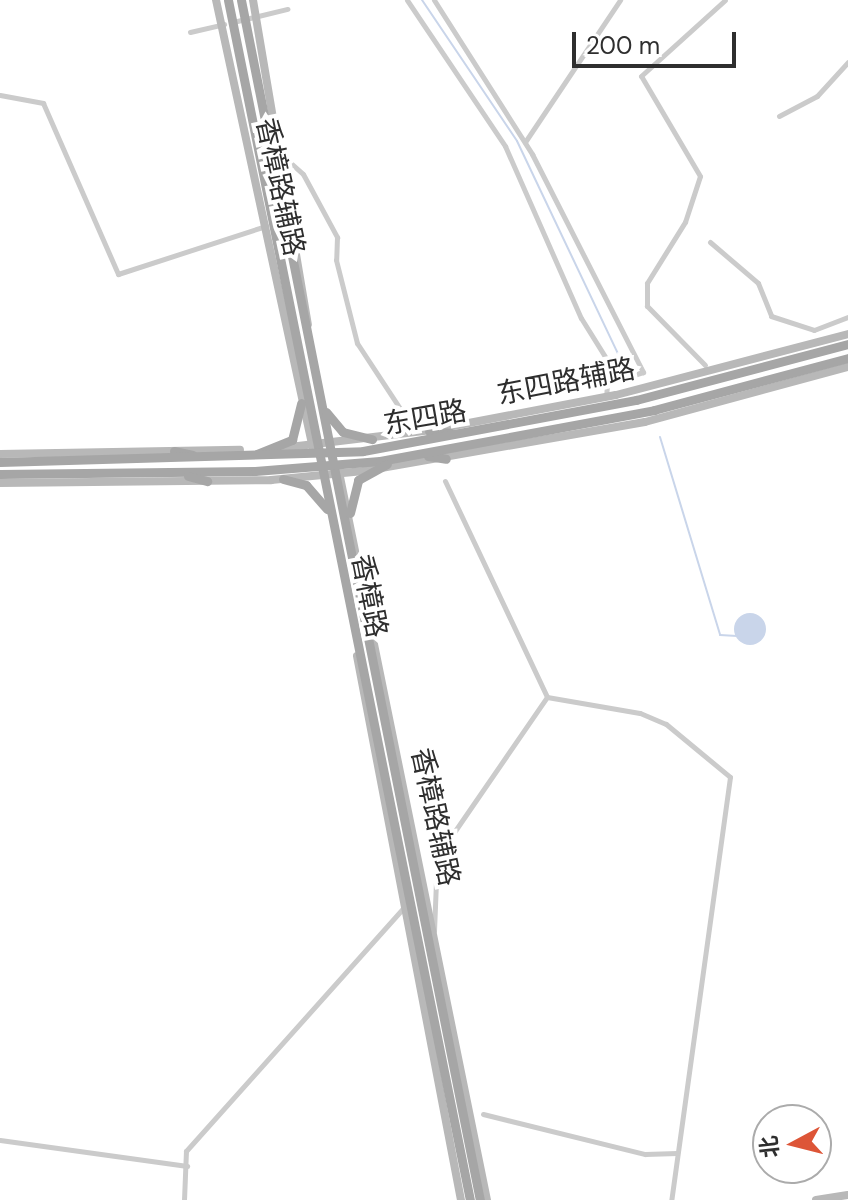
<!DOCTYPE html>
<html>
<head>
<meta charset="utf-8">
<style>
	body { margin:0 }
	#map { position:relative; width:848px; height:1200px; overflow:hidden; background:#fff; font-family:"DM Sans","Noto Sans SC",sans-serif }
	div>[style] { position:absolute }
	.water>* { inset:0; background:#c9d5ea }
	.round { border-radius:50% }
	.stream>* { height:2px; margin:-1px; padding:0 1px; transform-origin:1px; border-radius:1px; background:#c9d5ea }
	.street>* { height:5px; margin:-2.5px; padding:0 2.5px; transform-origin:2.5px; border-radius:2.5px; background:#cbcbcb }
	.secondary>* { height:8px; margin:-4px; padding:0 4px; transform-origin:4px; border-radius:4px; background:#b8b8b8 }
	.primary>* { height:9px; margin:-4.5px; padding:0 4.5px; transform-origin:4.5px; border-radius:4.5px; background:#a6a6a6 }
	span { translate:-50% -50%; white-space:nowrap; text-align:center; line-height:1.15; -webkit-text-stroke:8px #fff; paint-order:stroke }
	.street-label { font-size:28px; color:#2e2e2e }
	.north { position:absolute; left:752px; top:1104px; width:80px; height:80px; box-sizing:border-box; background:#fff; border:2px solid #ababab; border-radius:50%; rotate:263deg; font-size:22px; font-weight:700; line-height:32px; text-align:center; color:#2e2e2e }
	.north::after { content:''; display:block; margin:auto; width:28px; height:36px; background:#dd5537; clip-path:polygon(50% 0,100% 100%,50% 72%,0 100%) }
	.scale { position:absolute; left:572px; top:32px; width:164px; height:36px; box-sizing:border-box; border:4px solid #2e2e2e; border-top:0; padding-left:10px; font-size:24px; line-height:28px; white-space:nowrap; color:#2e2e2e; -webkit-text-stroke:6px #fff; paint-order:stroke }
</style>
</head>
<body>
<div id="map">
	<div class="water">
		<i class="round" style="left:734px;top:613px;width:32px;height:32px"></i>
	</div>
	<div class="stream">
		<i style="left:422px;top:0;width:170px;rotate:56deg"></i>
		<i style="left:517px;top:141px;width:255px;rotate:64.6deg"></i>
		<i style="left:660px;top:437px;width:207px;rotate:73.1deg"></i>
		<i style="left:720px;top:635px;width:17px;rotate:3deg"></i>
	</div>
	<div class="street">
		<i style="left:407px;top:0;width:176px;rotate:56.1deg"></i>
		<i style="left:505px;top:146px;width:188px;rotate:66.2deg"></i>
		<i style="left:581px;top:318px;width:72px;rotate:58.1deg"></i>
		<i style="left:434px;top:0;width:183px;rotate:57.5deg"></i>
		<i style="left:532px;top:154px;width:245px;rotate:63deg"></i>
		<i style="left:643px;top:372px;width:38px;rotate:162deg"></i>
		<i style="left:607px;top:384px;width:13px;rotate:94deg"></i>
		<i style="left:233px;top:22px;width:56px;rotate:-13.5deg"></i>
		<i style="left:190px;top:32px;width:35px;rotate:-13deg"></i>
		<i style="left:0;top:95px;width:44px;rotate:10.5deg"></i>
		<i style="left:43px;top:103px;width:187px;rotate:66.3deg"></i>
		<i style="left:118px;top:274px;width:156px;rotate:-18deg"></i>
		<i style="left:779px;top:116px;width:43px;rotate:-27.8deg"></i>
		<i style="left:817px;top:96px;width:46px;rotate:-47.6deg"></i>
		<i style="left:525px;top:142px;width:171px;rotate:-56.2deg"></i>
		<i style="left:284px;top:157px;width:25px;rotate:42deg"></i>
		<i style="left:303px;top:174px;width:72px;rotate:61.6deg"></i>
		<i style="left:337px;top:237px;width:23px;rotate:92deg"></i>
		<i style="left:336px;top:260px;width:86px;rotate:75.8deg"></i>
		<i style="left:357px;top:343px;width:91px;rotate:56.7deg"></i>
		<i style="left:710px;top:242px;width:63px;rotate:40.5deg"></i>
		<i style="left:758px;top:283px;width:35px;rotate:68deg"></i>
		<i style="left:771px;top:316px;width:45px;rotate:18deg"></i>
		<i style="left:814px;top:330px;width:36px;rotate:-21deg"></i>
		<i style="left:705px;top:365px;width:83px;rotate:-134.5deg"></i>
		<i style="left:647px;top:306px;width:23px;rotate:-90deg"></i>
		<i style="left:647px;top:283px;width:72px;rotate:-58.1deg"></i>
		<i style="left:685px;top:222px;width:48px;rotate:-71.9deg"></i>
		<i style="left:700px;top:176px;width:116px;rotate:-120.5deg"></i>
		<i style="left:641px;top:76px;width:113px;rotate:-42.1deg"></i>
		<i style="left:445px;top:481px;width:239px;rotate:64.7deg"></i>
		<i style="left:547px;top:697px;width:94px;rotate:9.8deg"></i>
		<i style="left:640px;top:713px;width:28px;rotate:23deg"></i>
		<i style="left:666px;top:724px;width:83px;rotate:39.6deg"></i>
		<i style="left:730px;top:777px;width:427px;rotate:97.9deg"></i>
		<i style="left:434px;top:931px;width:74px;rotate:-87.7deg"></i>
		<i style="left:437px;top:857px;width:194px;rotate:-55.5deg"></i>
		<i style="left:483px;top:1114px;width:167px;rotate:13.9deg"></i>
		<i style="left:645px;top:1154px;width:32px;rotate:-2deg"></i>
		<i style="left:0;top:1140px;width:189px;rotate:7.9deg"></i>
		<i style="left:184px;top:1200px;width:49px;rotate:-87.7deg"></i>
		<i style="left:186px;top:1151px;width:326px;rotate:-48.2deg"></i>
	</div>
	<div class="secondary">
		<i style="left:216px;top:0;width:458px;rotate:77.8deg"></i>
		<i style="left:253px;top:0;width:329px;rotate:80.4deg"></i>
		<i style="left:273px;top:449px;width:160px;rotate:-6.8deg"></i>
		<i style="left:432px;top:430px;width:187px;rotate:-10.8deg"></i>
		<i style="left:616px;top:395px;width:240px;rotate:-14.7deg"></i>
		<i style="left:0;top:454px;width:240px;rotate:-1deg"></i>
		<i style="left:339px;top:472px;width:743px;rotate:78.51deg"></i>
		<i style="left:0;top:483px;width:271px;rotate:-0.6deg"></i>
		<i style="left:271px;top:480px;width:93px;rotate:-5.5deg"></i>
		<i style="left:364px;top:471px;width:285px;rotate:-9.9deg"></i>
		<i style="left:645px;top:422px;width:210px;rotate:-15.2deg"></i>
		<i style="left:357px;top:656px;width:554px;rotate:79.18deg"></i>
		<i style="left:816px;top:1200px;width:32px;rotate:-9deg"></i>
	</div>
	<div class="primary">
		<i style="left:228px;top:0;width:1224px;rotate:78.6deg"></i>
		<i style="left:241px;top:0;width:1224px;rotate:78.74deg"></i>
		<i style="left:326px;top:412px;width:26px;rotate:50deg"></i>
		<i style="left:343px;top:432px;width:30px;rotate:14deg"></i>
		<i style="left:429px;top:431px;width:21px;rotate:5deg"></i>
		<i style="left:174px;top:451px;width:19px;rotate:12deg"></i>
		<i style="left:257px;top:454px;width:38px;rotate:-22deg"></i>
		<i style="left:292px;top:440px;width:38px;rotate:-76deg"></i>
		<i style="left:428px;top:456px;width:18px;rotate:9deg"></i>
		<i style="left:0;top:462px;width:363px;rotate:-1.7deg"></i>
		<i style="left:363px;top:451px;width:278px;rotate:-10.6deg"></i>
		<i style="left:636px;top:400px;width:219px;rotate:-14.8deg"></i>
		<i style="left:0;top:474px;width:255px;rotate:-0.7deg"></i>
		<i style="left:255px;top:471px;width:125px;rotate:-4.6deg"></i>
		<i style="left:380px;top:461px;width:279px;rotate:-10.5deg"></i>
		<i style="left:654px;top:410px;width:201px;rotate:-15deg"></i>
		<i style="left:188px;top:476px;width:20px;rotate:15deg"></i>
		<i style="left:283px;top:479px;width:24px;rotate:15deg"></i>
		<i style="left:306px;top:485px;width:32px;rotate:49deg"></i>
		<i style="left:350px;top:513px;width:34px;rotate:-76deg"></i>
		<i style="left:358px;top:480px;width:33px;rotate:-29deg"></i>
	</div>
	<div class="street-label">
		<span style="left:280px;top:187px;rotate:78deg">香樟路辅路</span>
		<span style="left:566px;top:382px;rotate:-11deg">东四路辅路</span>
		<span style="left:425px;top:418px;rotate:-10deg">东四路</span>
		<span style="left:369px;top:596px;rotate:79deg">香樟路</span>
		<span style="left:435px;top:817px;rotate:78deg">香樟路辅路</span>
	</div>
	<div class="north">北</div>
	<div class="scale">200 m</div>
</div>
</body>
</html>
